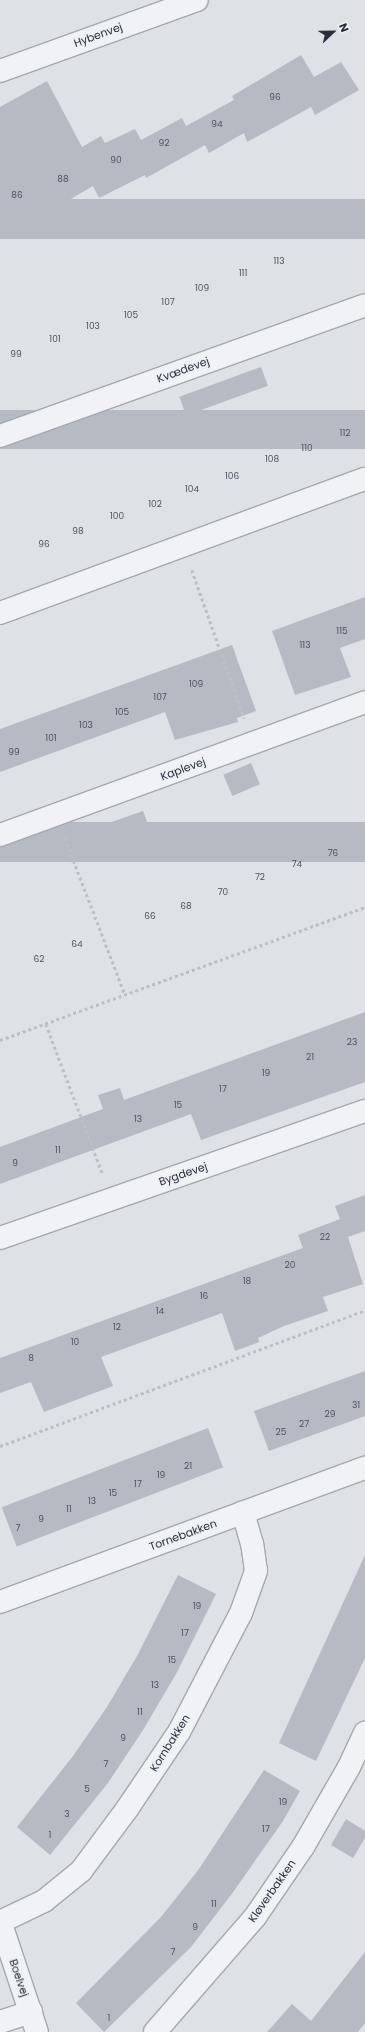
<!DOCTYPE html>
<html>
<head>
<meta charset="utf-8">
<style>
	body { margin:0 }
	#map { position:relative; width:365px; height:2032px; overflow:hidden; background:#dee1e6; font-family:Poppins,sans-serif }
	div>[style] { position:absolute }
	.building>* { inset:0; background:#b6bac3; transform-origin:0 0 }
	.path>* { height:2.5px; margin-top:-1.25px; transform-origin:0; background:repeating-linear-gradient(90deg,#bcbfc5 0 3px,transparent 0 6px) }
	.roads { filter:drop-shadow(1px 0 #a4a8b0) drop-shadow(-1px 0 #a4a8b0) drop-shadow(0 1px #a4a8b0) drop-shadow(0 -1px #a4a8b0) }
	.minor>* { height:22px; margin:-11px; padding:0 11px; transform-origin:11px; border-radius:11px; background:#f0f2f5 }
	span { translate:-50% -50%; white-space:nowrap; text-align:center; line-height:1.15; -webkit-text-stroke:3.5px #edf0f4; paint-order:stroke }
	.number-label { font-size:9px; color:#4c525e }
	.number-label span { -webkit-text-stroke-width:0 }
	.street-label { font-size:11px; color:#282f3c }
	.north { position:absolute; left:313px; top:12px; width:40px; height:40px; -webkit-text-stroke:3px #edf0f4; paint-order:stroke; rotate:68deg; font-size:11px; font-weight:700; line-height:16px; text-align:center; color:#282f3c }
	.north::after { content:''; display:block; margin:auto; width:14px; height:18px; background:#282f3c; clip-path:polygon(50% 0,100% 100%,50% 72%,0 100%) }
</style>
</head>
<body>
<div id="map">
	<div class="building">
		<i style="clip-path:polygon(301px 55px,314px 77px,341px 62px,359px 90px,315px 115px,311px 107px,247px 142px,244px 133px,209px 153px,205px 145px,146px 178px,145px 175px,99px 198px,93px 186px,45px 214px,41px 206px,0 228px,0 107px,47px 81px,82px 147px,101px 136px,105px 143px,135px 129px,141px 140px,182px 118px,186px 126px,234px 100px,232px 96px)"></i>
		<i style="left:365px;top:199px;width:40px;height:388px;rotate:90deg"></i>
		<i style="left:261px;top:367px;width:20px;height:87px;rotate:70deg"></i>
		<i style="left:365px;top:410px;width:39px;height:388px;rotate:90deg"></i>
		<i style="clip-path:polygon(365px 597px,365px 639px,340px 648px,351px 677px,295px 695px,272px 631px)"></i>
		<i style="clip-path:polygon(232px 645px,256px 711px,237px 718px,238px 722px,175px 740px,165px 712px,0 772px,0 729px)"></i>
		<i style="left:251px;top:763px;width:23px;height:30px;rotate:67deg"></i>
		<i style="clip-path:polygon(143px 811px,155px 842px,133px 850px,121px 845px,92px 856px,83px 832px)"></i>
		<i style="left:365px;top:822px;width:40px;height:389px;rotate:90deg"></i>
		<i style="clip-path:polygon(365px 1012px,365px 1082px,201px 1140px,191px 1114px,0 1184px,0 1147px,103px 1109px,98px 1095px,120px 1088px,124px 1100px)"></i>
		<i style="clip-path:polygon(365px 1195px,365px 1231px,348px 1237px,363px 1284px,323px 1297px,328px 1311px,284px 1326px,258px 1338px,259px 1342px,235px 1351px,222px 1313px,101px 1357px,113px 1386px,44px 1412px,31px 1382px,0 1393px,0 1358px,303px 1248px,298px 1235px,340px 1219px,335px 1206px)"></i>
		<i style="clip-path:polygon(365px 1371px,365px 1416px,269px 1451px,254px 1411px)"></i>
		<i style="left:208px;top:1428px;width:42px;height:221px;rotate:69deg"></i>
		<i style="clip-path:polygon(365px 1555px,365px 1658px,316px 1761px,279px 1743px)"></i>
		<i style="clip-path:polygon(178px 1575px,216px 1594px,176px 1674px,143px 1730px,108px 1783px,50px 1855px,17px 1827px,73px 1756px,107px 1707px,137px 1656px)"></i>
		<i style="clip-path:polygon(264px 1770px,300px 1791px,283px 1821px,231px 1895px,191px 1947px,104px 2032px,76px 2003px,161px 1917px,199px 1869px)"></i>
		<i style="clip-path:polygon(346px 1819px,365px 1831px,365px 1838px,353px 1858px,331px 1845px)"></i>
		<i style="clip-path:polygon(365px 1952px,365px 2023px,358px 2032px,267px 2032px,292px 2004px,311px 2021px)"></i>
	</div>
	<div class="path">
		<i style="left:192px;top:570px;width:157px;rotate:70.6deg"></i>
		<i style="left:65px;top:838px;width:167px;rotate:69deg"></i>
		<i style="left:46px;top:1024px;width:161px;rotate:69.3deg"></i>
		<i style="left:0;top:1040px;width:388px;rotate:-20deg"></i>
		<i style="left:0;top:1446px;width:390px;rotate:-20.4deg"></i>
	</div>
	<div class="roads">
		<div class="minor">
			<i style="left:0;top:71px;width:209px;rotate:-19.8deg"></i>
			<i style="left:0;top:436px;width:388px;rotate:-19.7deg"></i>
			<i style="left:0;top:613px;width:389px;rotate:-20.2deg"></i>
			<i style="left:0;top:835px;width:388px;rotate:-20deg"></i>
			<i style="left:0;top:1238px;width:386px;rotate:-19.2deg"></i>
			<i style="left:0;top:1602px;width:389px;rotate:-20.2deg"></i>
			<i style="left:0;top:1921px;width:117px;rotate:71.6deg"></i>
			<i style="left:0;top:1922px;width:49px;rotate:-25.5deg"></i>
			<i style="left:44px;top:1901px;width:48px;rotate:-39deg"></i>
			<i style="left:81px;top:1871px;width:77px;rotate:-53.4deg"></i>
			<i style="left:127px;top:1809px;width:93px;rotate:-56deg"></i>
			<i style="left:179px;top:1732px;width:134px;rotate:-62.5deg"></i>
			<i style="left:241px;top:1613px;width:45px;rotate:-70.3deg"></i>
			<i style="left:256px;top:1571px;width:27px;rotate:-98deg"></i>
			<i style="left:252px;top:1544px;width:33px;rotate:-106deg"></i>
			<i style="left:0;top:2022px;width:33px;rotate:-18deg"></i>
			<i style="left:155px;top:2032px;width:152px;rotate:-49deg"></i>
			<i style="left:255px;top:1917px;width:85px;rotate:-55.6deg"></i>
			<i style="left:303px;top:1847px;width:92px;rotate:-60.1deg"></i>
			<i style="left:349px;top:1767px;width:38px;rotate:-65deg"></i>
		</div>
	</div>
	<div class="number-label">
		<span style="left:275px;top:97px">96</span>
		<span style="left:217px;top:124px">94</span>
		<span style="left:164px;top:143px">92</span>
		<span style="left:116px;top:160px">90</span>
		<span style="left:63px;top:179px">88</span>
		<span style="left:17px;top:195px">86</span>
		<span style="left:279px;top:261px">113</span>
		<span style="left:243px;top:273px">111</span>
		<span style="left:202px;top:288px">109</span>
		<span style="left:168px;top:302px">107</span>
		<span style="left:131px;top:315px">105</span>
		<span style="left:93px;top:326px">103</span>
		<span style="left:55px;top:339px">101</span>
		<span style="left:16px;top:354px">99</span>
		<span style="left:345px;top:433px">112</span>
		<span style="left:307px;top:448px">110</span>
		<span style="left:272px;top:459px">108</span>
		<span style="left:232px;top:476px">106</span>
		<span style="left:192px;top:489px">104</span>
		<span style="left:155px;top:504px">102</span>
		<span style="left:117px;top:516px">100</span>
		<span style="left:78px;top:531px">98</span>
		<span style="left:44px;top:544px">96</span>
		<span style="left:342px;top:631px">115</span>
		<span style="left:305px;top:645px">113</span>
		<span style="left:196px;top:684px">109</span>
		<span style="left:160px;top:697px">107</span>
		<span style="left:122px;top:712px">105</span>
		<span style="left:86px;top:725px">103</span>
		<span style="left:51px;top:738px">101</span>
		<span style="left:14px;top:752px">99</span>
		<span style="left:333px;top:853px">76</span>
		<span style="left:297px;top:864px">74</span>
		<span style="left:260px;top:877px">72</span>
		<span style="left:223px;top:892px">70</span>
		<span style="left:186px;top:906px">68</span>
		<span style="left:150px;top:916px">66</span>
		<span style="left:77px;top:944px">64</span>
		<span style="left:39px;top:959px">62</span>
		<span style="left:352px;top:1042px">23</span>
		<span style="left:310px;top:1057px">21</span>
		<span style="left:266px;top:1073px">19</span>
		<span style="left:223px;top:1089px">17</span>
		<span style="left:178px;top:1105px">15</span>
		<span style="left:138px;top:1119px">13</span>
		<span style="left:58px;top:1150px">11</span>
		<span style="left:15px;top:1163px">9</span>
		<span style="left:325px;top:1237px">22</span>
		<span style="left:290px;top:1265px">20</span>
		<span style="left:247px;top:1281px">18</span>
		<span style="left:204px;top:1296px">16</span>
		<span style="left:160px;top:1311px">14</span>
		<span style="left:117px;top:1327px">12</span>
		<span style="left:75px;top:1342px">10</span>
		<span style="left:31px;top:1358px">8</span>
		<span style="left:356px;top:1405px">31</span>
		<span style="left:330px;top:1414px">29</span>
		<span style="left:304px;top:1424px">27</span>
		<span style="left:281px;top:1432px">25</span>
		<span style="left:188px;top:1466px">21</span>
		<span style="left:161px;top:1475px">19</span>
		<span style="left:138px;top:1484px">17</span>
		<span style="left:113px;top:1493px">15</span>
		<span style="left:92px;top:1501px">13</span>
		<span style="left:69px;top:1509px">11</span>
		<span style="left:41px;top:1519px">9</span>
		<span style="left:18px;top:1528px">7</span>
		<span style="left:197px;top:1606px">19</span>
		<span style="left:185px;top:1633px">17</span>
		<span style="left:172px;top:1660px">15</span>
		<span style="left:155px;top:1685px">13</span>
		<span style="left:140px;top:1712px">11</span>
		<span style="left:123px;top:1738px">9</span>
		<span style="left:106px;top:1764px">7</span>
		<span style="left:87px;top:1789px">5</span>
		<span style="left:283px;top:1802px">19</span>
		<span style="left:67px;top:1814px">3</span>
		<span style="left:266px;top:1829px">17</span>
		<span style="left:50px;top:1835px">1</span>
		<span style="left:214px;top:1904px">11</span>
		<span style="left:195px;top:1927px">9</span>
		<span style="left:173px;top:1952px">7</span>
		<span style="left:109px;top:2018px">1</span>
	</div>
	<div class="street-label">
		<span style="left:98px;top:35px;rotate:-20deg">Hybenvej</span>
		<span style="left:183px;top:370px;rotate:-20deg">Kvædevej</span>
		<span style="left:183px;top:769px;rotate:-20deg">Kaplevej</span>
		<span style="left:183px;top:1174px;rotate:-19deg">Bygdevej</span>
		<span style="left:183px;top:1535px;rotate:-20deg">Tornebakken</span>
		<span style="left:170px;top:1743px;rotate:-58deg">Kornbakken</span>
		<span style="left:272px;top:1891px;rotate:-55deg">Kløverbakken</span>
		<span style="left:19px;top:1978px;rotate:71deg">Boelvej</span>
	</div>
	<div class="north">N</div>
</div>
</body>
</html>
